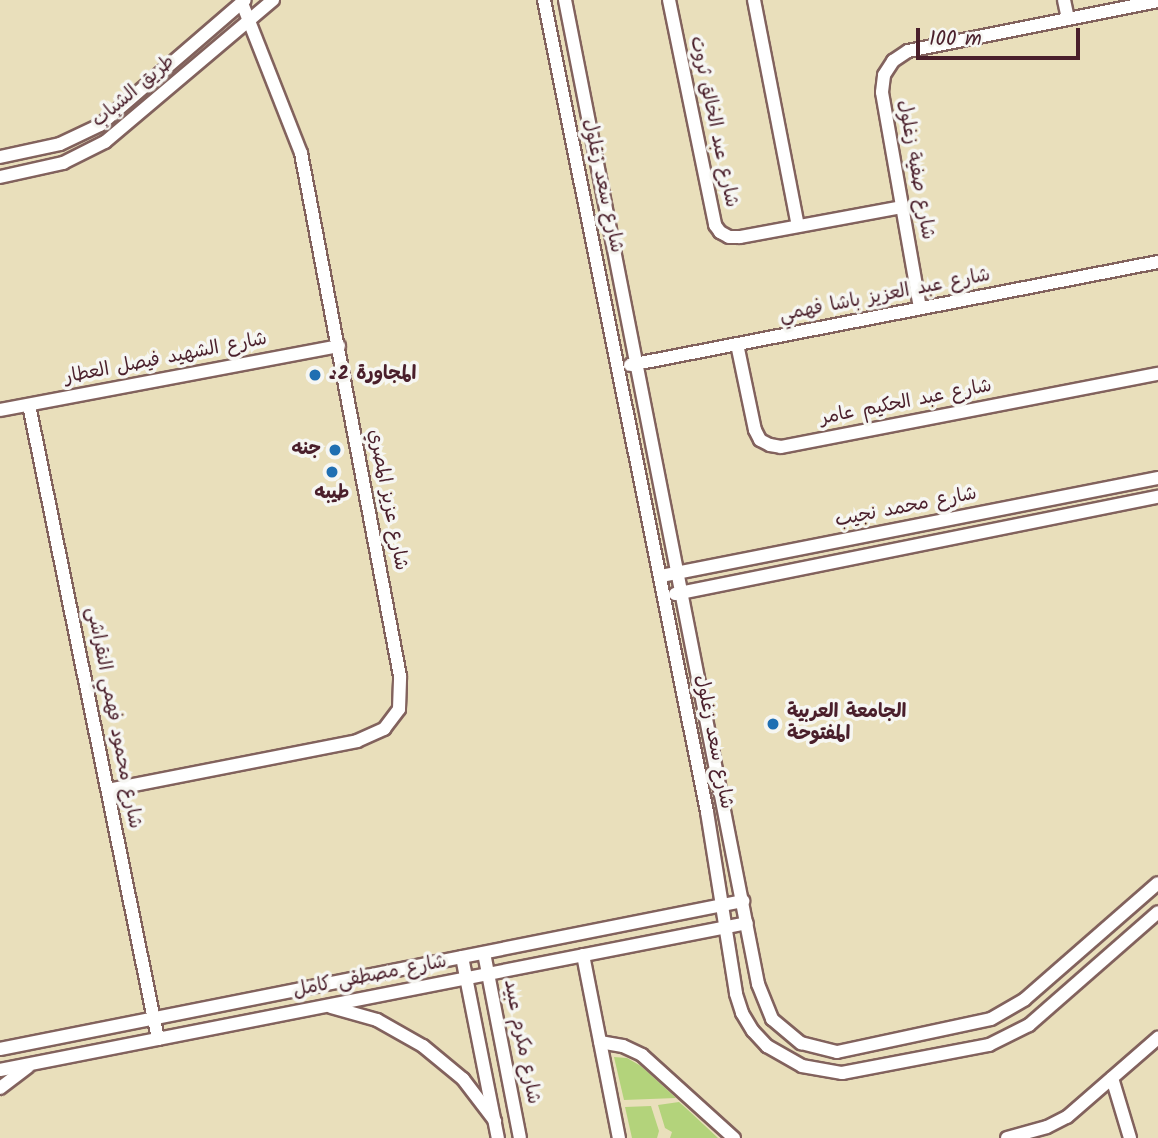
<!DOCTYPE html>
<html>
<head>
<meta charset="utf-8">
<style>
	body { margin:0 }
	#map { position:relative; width:1158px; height:1138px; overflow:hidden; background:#e9dfbb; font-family:Kalam,"Playpen Sans Arabic",sans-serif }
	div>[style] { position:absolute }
	.green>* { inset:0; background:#b3d37b }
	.roads { filter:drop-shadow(2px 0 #82625d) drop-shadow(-2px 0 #82625d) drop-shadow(0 2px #82625d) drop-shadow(0 -2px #82625d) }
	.minor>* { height:12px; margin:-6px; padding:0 6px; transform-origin:6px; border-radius:6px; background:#fff }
	.dots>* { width:19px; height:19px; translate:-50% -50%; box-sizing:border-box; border:4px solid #f6f6f2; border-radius:50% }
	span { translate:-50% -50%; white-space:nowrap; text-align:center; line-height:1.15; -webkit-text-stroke:7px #f6f6f2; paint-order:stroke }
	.street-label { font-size:19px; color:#4a1f2b }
	.poi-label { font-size:19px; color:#4a1f2b; font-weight:700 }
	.left { translate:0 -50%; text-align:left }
	.right { translate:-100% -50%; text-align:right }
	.scale { position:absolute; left:916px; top:28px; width:164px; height:32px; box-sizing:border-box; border:4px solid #4a1f2b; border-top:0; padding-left:9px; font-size:21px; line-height:24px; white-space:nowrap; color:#4a1f2b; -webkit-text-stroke:5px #f6f6f2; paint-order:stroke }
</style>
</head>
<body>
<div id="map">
	<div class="green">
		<i style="clip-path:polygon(614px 1057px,627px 1058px,641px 1066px,676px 1098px,624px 1100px)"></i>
		<i style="clip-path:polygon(679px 1102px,688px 1110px,718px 1138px,670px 1138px,672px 1132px,665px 1128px,658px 1105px)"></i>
		<i style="clip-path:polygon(651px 1106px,659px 1131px,657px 1138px,632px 1138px,625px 1107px)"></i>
	</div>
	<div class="roads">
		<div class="minor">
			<i style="left:544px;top:0;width:828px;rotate:78.65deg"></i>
			<i style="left:707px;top:812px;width:184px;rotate:80.9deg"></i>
			<i style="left:736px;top:994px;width:20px;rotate:72deg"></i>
			<i style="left:742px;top:1013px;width:21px;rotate:59deg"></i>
			<i style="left:753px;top:1031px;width:21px;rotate:47deg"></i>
			<i style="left:767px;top:1046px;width:40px;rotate:29.7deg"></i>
			<i style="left:802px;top:1066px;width:41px;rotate:9.9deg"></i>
			<i style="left:842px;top:1073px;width:150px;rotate:-10.8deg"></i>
			<i style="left:989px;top:1045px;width:45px;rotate:-26.6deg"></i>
			<i style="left:1029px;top:1025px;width:171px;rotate:-41.2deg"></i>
			<i style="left:565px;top:0;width:1003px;rotate:78.9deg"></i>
			<i style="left:758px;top:984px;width:38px;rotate:68deg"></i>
			<i style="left:772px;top:1019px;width:38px;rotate:40deg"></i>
			<i style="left:801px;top:1043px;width:37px;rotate:14deg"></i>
			<i style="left:837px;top:1052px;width:157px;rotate:-12.1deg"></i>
			<i style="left:991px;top:1019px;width:39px;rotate:-30deg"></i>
			<i style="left:1025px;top:999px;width:176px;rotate:-41.1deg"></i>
			<i style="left:669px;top:0;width:230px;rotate:78.4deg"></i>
			<i style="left:715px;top:225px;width:9px;rotate:54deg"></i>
			<i style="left:720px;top:232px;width:10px;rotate:29deg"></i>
			<i style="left:729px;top:237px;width:11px"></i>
			<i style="left:740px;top:237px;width:165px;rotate:-10.5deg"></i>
			<i style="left:754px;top:0;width:230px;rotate:79deg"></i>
			<i style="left:1064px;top:0;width:19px;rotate:78deg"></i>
			<i style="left:0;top:157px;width:61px;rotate:-12.2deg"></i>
			<i style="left:60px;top:144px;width:44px;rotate:-25.4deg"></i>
			<i style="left:100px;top:125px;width:191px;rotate:-40.8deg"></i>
			<i style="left:0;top:177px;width:65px;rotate:-12.5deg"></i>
			<i style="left:63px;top:163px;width:47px;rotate:-26.6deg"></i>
			<i style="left:105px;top:142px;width:220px;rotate:-40.2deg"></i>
			<i style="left:920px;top:308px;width:219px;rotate:-100deg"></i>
			<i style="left:882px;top:92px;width:17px;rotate:-83deg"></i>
			<i style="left:884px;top:75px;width:17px;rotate:-57deg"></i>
			<i style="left:893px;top:61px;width:18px;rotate:-34deg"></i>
			<i style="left:908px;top:51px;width:255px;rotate:-11.3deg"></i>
			<i style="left:737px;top:344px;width:88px;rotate:78.2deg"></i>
			<i style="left:755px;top:430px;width:11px;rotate:63deg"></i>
			<i style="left:760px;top:440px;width:11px;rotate:27deg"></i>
			<i style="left:770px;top:445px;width:11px;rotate:10deg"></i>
			<i style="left:781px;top:447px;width:384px;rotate:-11deg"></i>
			<i style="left:630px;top:365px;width:538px;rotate:-11.04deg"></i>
			<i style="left:29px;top:405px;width:647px;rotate:78.5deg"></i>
			<i style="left:0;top:410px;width:345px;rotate:-10.7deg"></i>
			<i style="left:661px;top:576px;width:507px;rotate:-11.15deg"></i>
			<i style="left:675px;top:594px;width:493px;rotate:-11.4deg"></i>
			<i style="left:108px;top:790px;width:254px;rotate:-11.1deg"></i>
			<i style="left:357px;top:741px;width:30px;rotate:-24deg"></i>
			<i style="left:384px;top:729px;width:25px;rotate:-53deg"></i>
			<i style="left:399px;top:709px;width:33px;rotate:-88deg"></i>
			<i style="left:400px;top:676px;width:532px;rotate:-100.72deg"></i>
			<i style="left:301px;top:153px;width:161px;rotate:-111.5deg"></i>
			<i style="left:484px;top:953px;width:188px;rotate:79deg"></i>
			<i style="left:583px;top:955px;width:187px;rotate:78.9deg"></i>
			<i style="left:462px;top:957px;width:185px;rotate:78.8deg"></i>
			<i style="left:331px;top:1007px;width:48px;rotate:15.8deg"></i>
			<i style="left:377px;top:1020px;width:53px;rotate:29.5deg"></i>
			<i style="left:423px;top:1046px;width:52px;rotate:39.5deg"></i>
			<i style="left:463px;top:1079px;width:53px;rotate:52.7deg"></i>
			<i style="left:600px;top:1042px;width:23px;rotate:10deg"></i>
			<i style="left:623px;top:1046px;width:21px;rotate:25deg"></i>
			<i style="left:642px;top:1055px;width:124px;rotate:42.1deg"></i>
			<i style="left:0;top:1049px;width:758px;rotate:-11.27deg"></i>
			<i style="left:0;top:1070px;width:761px;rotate:-11.13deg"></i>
			<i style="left:1112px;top:1078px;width:63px;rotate:73.3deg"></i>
			<i style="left:0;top:1088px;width:35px;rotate:-37deg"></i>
			<i style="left:1007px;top:1138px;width:41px;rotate:-15.4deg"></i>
			<i style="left:1047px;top:1127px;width:22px;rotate:-27deg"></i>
			<i style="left:1067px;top:1117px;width:121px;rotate:-41deg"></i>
		</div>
	</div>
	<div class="dots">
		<i style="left:315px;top:375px;background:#1f6fb2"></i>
		<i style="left:335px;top:450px;background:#1f6fb2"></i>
		<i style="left:332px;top:472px;background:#1f6fb2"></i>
		<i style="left:773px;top:724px;background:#1f6fb2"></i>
	</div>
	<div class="street-label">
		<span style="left:134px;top:92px;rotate:-40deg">طريق الشباب</span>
		<span style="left:713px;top:122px;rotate:78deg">شارع عبد الخالق ثروت</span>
		<span style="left:915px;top:170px;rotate:80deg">شارع صفية زغلول</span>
		<span style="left:602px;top:186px;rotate:78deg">شارع سعد زغلول</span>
		<span style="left:885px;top:296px;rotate:-11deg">شارع عبد العزيز باشا فهمي</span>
		<span style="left:166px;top:359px;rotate:-11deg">شارع الشهيد فيصل العطار</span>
		<span style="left:906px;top:403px;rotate:-11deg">شارع عبد الحكيم عامر</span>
		<span style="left:387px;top:500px;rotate:79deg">شارع عزيز المصري</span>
		<span style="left:906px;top:508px;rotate:-11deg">شارع محمد نجيب</span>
		<span style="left:113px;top:718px;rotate:79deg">شارع محمود فهمي النقراشى</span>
		<span style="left:713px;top:742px;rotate:79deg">شارع سعد زغلول</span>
		<span style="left:370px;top:977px;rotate:-11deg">شارع مصطفى كامل</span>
		<span style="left:521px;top:1042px;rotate:79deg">شارع مكرم عبيد</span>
	</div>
	<div class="poi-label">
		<span class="left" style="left:329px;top:375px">المجاورة 2د</span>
		<span class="right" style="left:321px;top:450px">جنه</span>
		<span style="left:332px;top:494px">طيبه</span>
		<span class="left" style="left:787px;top:724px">الجامعة العربية<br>المفتوحة</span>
	</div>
	<div class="scale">100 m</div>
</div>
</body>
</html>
